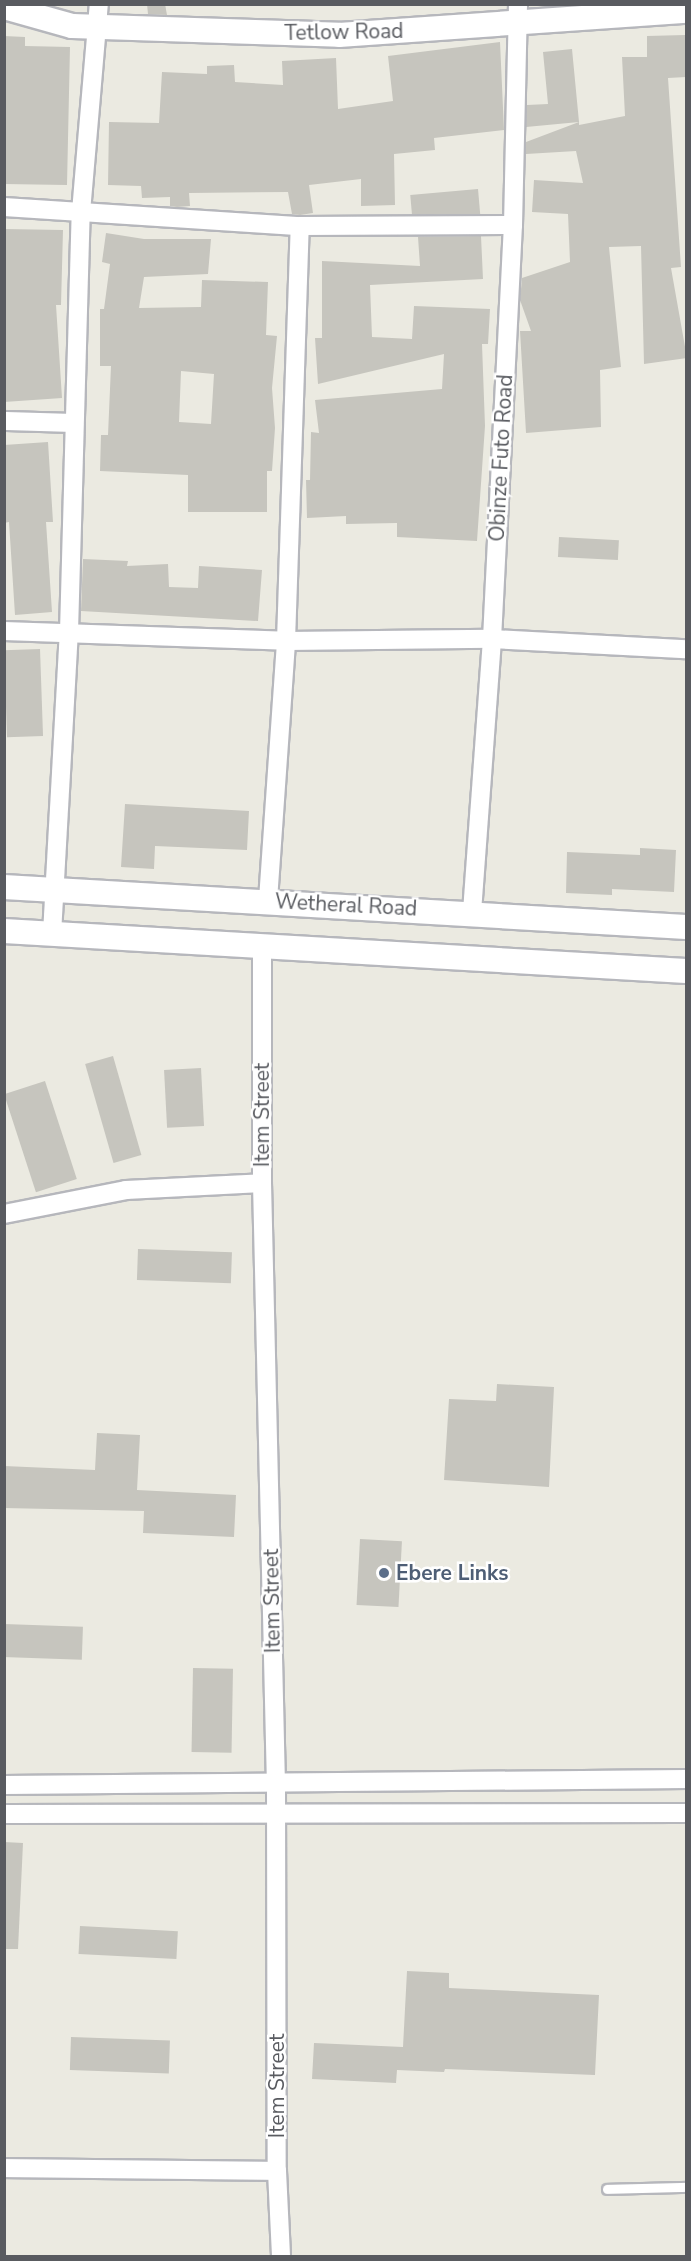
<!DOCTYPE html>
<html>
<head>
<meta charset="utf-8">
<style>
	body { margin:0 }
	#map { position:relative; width:691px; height:2261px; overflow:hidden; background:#ebeae1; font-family:"Nunito Sans",sans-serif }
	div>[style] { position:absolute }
	.building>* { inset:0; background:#c6c5be; transform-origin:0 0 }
	.roads { filter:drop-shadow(2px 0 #b6b7bc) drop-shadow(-2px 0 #b6b7bc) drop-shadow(0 2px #b6b7bc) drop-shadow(0 -2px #b6b7bc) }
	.lane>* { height:9px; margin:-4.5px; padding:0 4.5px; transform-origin:4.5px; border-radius:4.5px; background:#fff }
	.street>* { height:18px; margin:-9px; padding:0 9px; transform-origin:9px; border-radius:9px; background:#fff }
	.secondary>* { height:24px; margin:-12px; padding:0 12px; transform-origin:12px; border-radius:12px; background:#fff }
	.dots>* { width:16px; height:16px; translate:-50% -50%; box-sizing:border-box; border:3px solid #fff; border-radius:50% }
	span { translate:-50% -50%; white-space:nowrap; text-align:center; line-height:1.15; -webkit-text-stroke:5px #fff; paint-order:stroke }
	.street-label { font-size:21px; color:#595b60 }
	.service-label { font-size:21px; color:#4e5e75; font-weight:700 }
	.left { translate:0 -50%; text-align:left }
	.frame { position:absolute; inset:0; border:6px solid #595b60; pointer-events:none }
</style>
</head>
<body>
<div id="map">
	<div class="building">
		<i style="clip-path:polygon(147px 4px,165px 4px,167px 15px,148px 14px)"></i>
		<i style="clip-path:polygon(685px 35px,686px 77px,668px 78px,681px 267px,671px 268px,687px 358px,644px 364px,641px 246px,609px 247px,621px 367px,600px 370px,601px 427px,526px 433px,520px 331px,531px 331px,520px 300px,522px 278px,570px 262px,568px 214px,532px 212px,534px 180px,583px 183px,576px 151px,526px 154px,526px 142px,579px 122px,579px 125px,625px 116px,622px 57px,647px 57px,647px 36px)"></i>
		<i style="clip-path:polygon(4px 36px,25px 37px,25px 46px,70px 47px,67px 185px,4px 184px)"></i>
		<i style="clip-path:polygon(500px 42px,504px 130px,434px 138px,435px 150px,394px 154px,395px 205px,361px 206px,361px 179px,309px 185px,313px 213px,300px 215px,292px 214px,288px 192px,189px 193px,190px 206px,177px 207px,170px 206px,170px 197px,142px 198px,141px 186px,108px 185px,109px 122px,159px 123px,162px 72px,207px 74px,207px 66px,234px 65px,235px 82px,283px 85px,282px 61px,336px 58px,338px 109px,393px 101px,388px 56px)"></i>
		<i style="clip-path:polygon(572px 49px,579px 122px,526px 127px,527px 105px,548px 104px,543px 52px)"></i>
		<i style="left:478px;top:189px;width:25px;height:68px;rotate:85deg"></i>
		<i style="clip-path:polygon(4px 229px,63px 230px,61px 305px,56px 305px,62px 398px,4px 402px)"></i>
		<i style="clip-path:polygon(evenodd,106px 233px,144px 239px,211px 239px,208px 274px,144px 277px,139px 308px,201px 307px,202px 280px,268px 282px,266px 335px,277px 336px,272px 388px,275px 428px,272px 471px,267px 471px,267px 512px,188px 512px,188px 475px,100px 471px,101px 435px,108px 435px,111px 366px,100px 366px,100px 309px,104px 309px,110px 264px,102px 262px,106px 233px,181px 371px,214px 374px,211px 424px,179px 422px,181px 371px)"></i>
		<i style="clip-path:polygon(481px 236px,483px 279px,370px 285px,372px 337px,412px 339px,414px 306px,490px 309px,488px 344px,482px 344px,485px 426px,477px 541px,397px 537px,397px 523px,346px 524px,346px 516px,307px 518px,306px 480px,310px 480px,311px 432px,319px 433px,315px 400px,442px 389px,444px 354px,318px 384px,315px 338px,322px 338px,322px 261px,420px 266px,418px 237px)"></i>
		<i style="clip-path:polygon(48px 442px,53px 522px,46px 522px,52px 612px,15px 615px,9px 522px,4px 523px,4px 445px)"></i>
		<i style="left:559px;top:537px;width:60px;height:20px;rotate:3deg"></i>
		<i style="clip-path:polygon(83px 559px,128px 561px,127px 566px,168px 564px,169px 587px,198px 588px,199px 566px,262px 570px,258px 621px,81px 611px)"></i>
		<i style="left:40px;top:649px;width:87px;height:36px;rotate:88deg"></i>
		<i style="clip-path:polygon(125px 804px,249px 811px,247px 850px,155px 846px,154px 869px,121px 867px)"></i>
		<i style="clip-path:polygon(640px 848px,676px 850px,674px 892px,612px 889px,612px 895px,566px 893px,567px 852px,640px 855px)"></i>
		<i style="left:113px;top:1056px;width:103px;height:29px;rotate:74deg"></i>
		<i style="left:201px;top:1068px;width:58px;height:37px;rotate:87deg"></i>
		<i style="left:45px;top:1081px;width:103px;height:43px;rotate:72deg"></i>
		<i style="left:138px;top:1249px;width:94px;height:31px;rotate:2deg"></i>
		<i style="clip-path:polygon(497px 1384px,554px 1387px,549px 1487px,444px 1480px,449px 1399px,496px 1401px)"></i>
		<i style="clip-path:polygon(97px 1433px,140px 1435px,137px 1490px,236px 1495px,234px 1537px,143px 1533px,144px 1511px,4px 1508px,4px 1466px,95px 1470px)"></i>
		<i style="left:360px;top:1539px;width:42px;height:66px;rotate:3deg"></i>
		<i style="left:4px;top:1624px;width:79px;height:33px;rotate:2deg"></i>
		<i style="left:193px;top:1668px;width:40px;height:84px;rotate:1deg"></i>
		<i style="clip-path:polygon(4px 1842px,23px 1843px,18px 1949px,4px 1949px)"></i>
		<i style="left:80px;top:1926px;width:98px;height:28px;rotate:3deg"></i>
		<i style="clip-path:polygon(407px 1971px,449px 1973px,449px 1988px,599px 1995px,595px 2075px,445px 2069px,444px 2072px,397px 2070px,396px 2083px,312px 2079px,314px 2043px,403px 2047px)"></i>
		<i style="left:71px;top:2037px;width:99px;height:33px;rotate:2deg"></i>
	</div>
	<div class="roads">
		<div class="lane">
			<i style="left:607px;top:2189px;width:79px;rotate:-1.5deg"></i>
		</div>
		<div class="street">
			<i style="left:4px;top:207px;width:297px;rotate:3.7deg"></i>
			<i style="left:300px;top:226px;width:213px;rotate:-0.3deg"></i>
			<i style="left:4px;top:421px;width:69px;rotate:1.7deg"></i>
			<i style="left:4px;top:631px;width:282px;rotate:2deg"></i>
			<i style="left:286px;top:641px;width:206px;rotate:-0.6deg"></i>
			<i style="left:492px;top:639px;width:194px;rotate:3deg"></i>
			<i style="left:268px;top:900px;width:260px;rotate:-86deg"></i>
			<i style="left:286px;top:641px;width:415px;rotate:-88.1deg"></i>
			<i style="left:472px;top:912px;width:274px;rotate:-85.8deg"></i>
			<i style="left:492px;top:639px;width:415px;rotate:-87.1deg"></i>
			<i style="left:513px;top:225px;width:221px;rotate:-88.7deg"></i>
			<i style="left:52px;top:934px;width:302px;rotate:-86.8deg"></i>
			<i style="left:69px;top:632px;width:420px;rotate:-88.4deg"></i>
			<i style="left:81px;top:212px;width:209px;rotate:-85.1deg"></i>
			<i style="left:262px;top:944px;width:239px;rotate:90deg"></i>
			<i style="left:262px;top:1183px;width:601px;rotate:88.67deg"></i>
			<i style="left:276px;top:1784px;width:387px;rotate:89.9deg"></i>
			<i style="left:277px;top:2171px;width:85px;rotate:87.3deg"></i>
			<i style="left:4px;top:1214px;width:124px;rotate:-11.1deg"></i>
			<i style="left:126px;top:1190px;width:136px;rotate:-2.9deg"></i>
			<i style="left:4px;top:1785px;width:682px;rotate:-0.5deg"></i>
			<i style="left:4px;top:1814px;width:682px;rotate:-0.08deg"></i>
			<i style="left:4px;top:2168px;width:273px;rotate:0.6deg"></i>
		</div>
		<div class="secondary">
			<i style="left:4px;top:7px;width:71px;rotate:15.6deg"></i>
			<i style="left:72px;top:26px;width:267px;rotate:1.9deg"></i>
			<i style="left:339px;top:35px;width:348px;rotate:-4deg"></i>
			<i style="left:4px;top:887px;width:683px;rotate:3.36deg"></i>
			<i style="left:4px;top:931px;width:683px;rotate:3.36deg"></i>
		</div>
	</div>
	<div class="dots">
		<i style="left:384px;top:1573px;background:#5c6f8a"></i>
	</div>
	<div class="street-label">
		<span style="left:344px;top:32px;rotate:-1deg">Tetlow Road</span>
		<span style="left:501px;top:458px;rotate:-87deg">Obinze Futo Road</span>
		<span style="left:346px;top:905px;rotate:3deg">Wetheral Road</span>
		<span style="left:262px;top:1115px;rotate:-90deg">Item Street</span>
		<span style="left:272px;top:1601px;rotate:-91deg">Item Street</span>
		<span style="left:277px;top:2086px;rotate:-90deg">Item Street</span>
	</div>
	<div class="service-label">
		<span class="left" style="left:396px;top:1573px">Ebere Links</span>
	</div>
	<div class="frame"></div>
</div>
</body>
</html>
